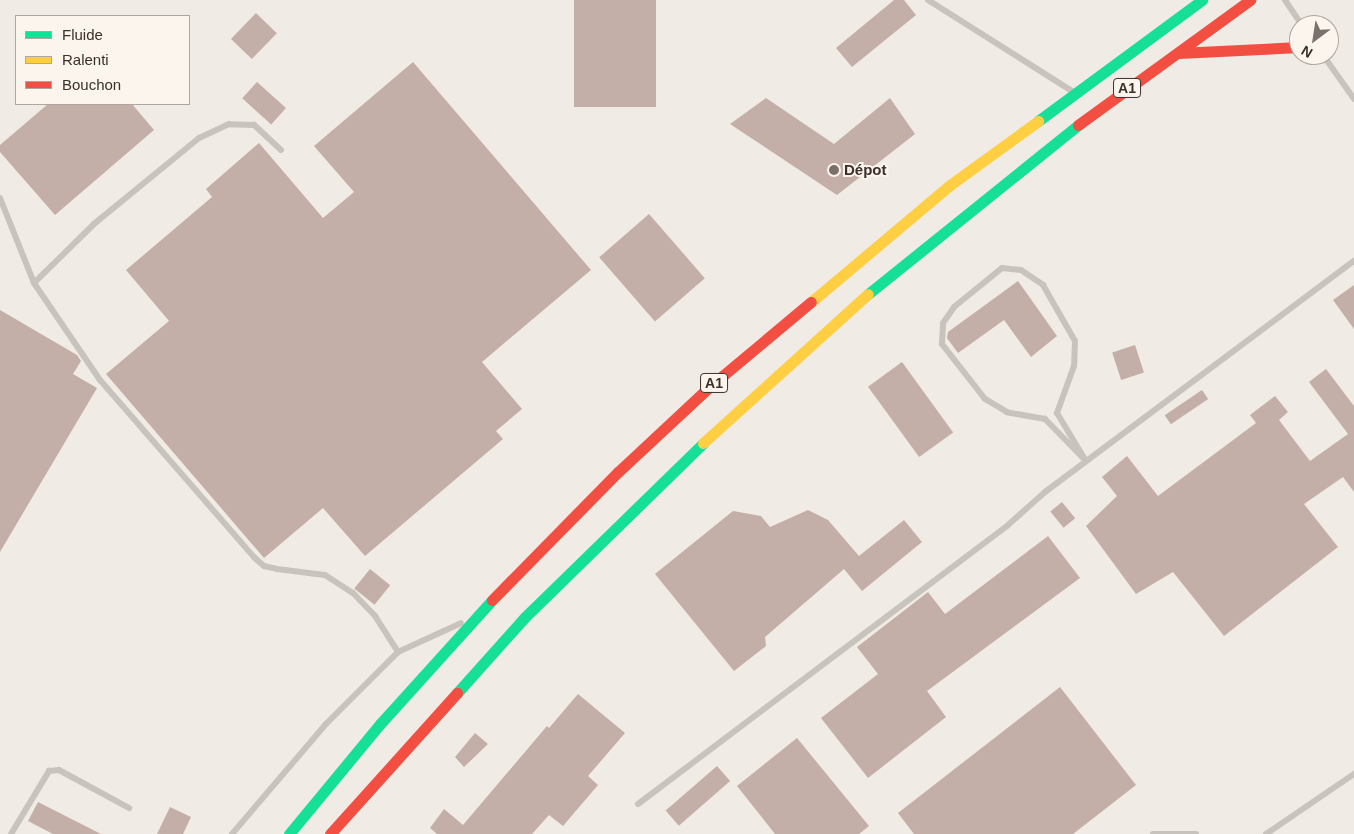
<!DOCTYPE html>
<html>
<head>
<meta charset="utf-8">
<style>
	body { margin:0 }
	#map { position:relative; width:1354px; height:834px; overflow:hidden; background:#f0ebe5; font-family:Arial,sans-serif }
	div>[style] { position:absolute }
	.building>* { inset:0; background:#c3afa7; transform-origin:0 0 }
	.lane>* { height:6px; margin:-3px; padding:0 3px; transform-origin:3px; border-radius:3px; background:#c9c3be }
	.fast>* { height:11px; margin:-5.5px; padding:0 5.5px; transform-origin:5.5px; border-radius:5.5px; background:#16e098 }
	.slow>* { height:11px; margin:-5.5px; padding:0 5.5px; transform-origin:5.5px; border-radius:5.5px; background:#ffcf43 }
	.jam>* { height:11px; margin:-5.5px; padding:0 5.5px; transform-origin:5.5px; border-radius:5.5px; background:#f24e42 }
	.dots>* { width:14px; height:14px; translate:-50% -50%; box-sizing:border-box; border:2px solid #fbf5ee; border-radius:50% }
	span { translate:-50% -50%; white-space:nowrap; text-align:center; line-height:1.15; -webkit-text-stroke:4px #fbf5ee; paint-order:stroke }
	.shield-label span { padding:1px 4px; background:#fbf5ee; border:1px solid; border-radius:4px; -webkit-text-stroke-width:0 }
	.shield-label { font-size:14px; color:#3b302b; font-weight:700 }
	.poi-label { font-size:15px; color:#3b302b; font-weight:700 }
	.left { translate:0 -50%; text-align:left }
	.legend { position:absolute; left:15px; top:15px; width:175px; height:90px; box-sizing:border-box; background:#fbf5ee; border:1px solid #aea6a0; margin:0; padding:6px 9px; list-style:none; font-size:15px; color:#3b302b }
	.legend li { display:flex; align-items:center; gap:10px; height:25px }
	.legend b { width:25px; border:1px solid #aea6a0 }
	.north { position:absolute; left:1289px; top:15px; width:50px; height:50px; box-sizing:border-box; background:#fbf5ee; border:1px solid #aea6a0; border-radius:50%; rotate:211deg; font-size:14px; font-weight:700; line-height:20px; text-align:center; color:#3b302b }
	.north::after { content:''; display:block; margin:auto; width:18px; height:22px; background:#7a716c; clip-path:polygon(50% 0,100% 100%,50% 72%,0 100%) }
</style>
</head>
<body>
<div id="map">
	<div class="building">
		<i style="left:574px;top:0;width:82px;height:107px"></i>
		<i style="clip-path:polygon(894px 0,904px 0,916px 15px,852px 67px,836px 48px)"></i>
		<i style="left:256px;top:13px;width:29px;height:36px;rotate:44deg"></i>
		<i style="clip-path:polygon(413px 62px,591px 270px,482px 362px,522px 409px,496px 431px,503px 439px,365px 556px,323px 508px,264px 558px,106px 374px,169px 321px,126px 270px,212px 197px,206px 189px,259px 143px,323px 218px,354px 192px,314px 146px)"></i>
		<i style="left:257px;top:82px;width:39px;height:22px;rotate:42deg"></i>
		<i style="clip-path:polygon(766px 98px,834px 144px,890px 98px,915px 134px,837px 195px,730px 124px)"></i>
		<i style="clip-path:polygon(48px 104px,132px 104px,154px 130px,55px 215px,0 152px,0 145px)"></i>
		<i style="left:649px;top:214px;width:85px;height:66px;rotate:49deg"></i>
		<i style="clip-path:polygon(1018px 281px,1057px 336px,1031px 357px,1004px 320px,958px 353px,947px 338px,948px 332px)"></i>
		<i style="clip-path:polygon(1354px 285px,1354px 329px,1333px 300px)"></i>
		<i style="clip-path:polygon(0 310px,77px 355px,81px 361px,73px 374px,97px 388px,0 552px)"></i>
		<i style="left:1135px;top:345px;width:29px;height:24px;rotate:72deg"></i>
		<i style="left:902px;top:362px;width:87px;height:42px;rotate:54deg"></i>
		<i style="clip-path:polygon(1326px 369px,1354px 406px,1354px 492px,1343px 477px,1304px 504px,1338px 547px,1224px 636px,1173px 572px,1136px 594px,1086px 526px,1117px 496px,1102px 477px,1127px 456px,1158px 496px,1256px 423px,1250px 415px,1275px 396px,1288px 412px,1279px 420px,1310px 461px,1348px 434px,1309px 382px)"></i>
		<i style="left:1202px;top:390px;width:11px;height:45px;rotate:56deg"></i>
		<i style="left:1062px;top:502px;width:21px;height:15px;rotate:51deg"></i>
		<i style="clip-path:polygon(808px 510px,828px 520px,859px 556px,904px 520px,922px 542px,862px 591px,844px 569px,765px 637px,766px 646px,734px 671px,655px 574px,733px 511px,761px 516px,770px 527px)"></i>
		<i style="clip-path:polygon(1048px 536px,1080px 578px,927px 691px,946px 717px,868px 778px,821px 718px,878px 674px,857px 647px,928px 592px,945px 614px)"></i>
		<i style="left:370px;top:569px;width:26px;height:25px;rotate:39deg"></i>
		<i style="clip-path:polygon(1060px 687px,1136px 785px,1073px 834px,914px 834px,898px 813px)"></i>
		<i style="clip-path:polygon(578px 694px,625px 733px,588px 776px,598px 785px,563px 826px,549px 815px,532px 834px,437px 834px,430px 828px,444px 809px,463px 825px,547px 726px,549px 728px)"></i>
		<i style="clip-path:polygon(475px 733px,488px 744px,464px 767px,455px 757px)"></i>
		<i style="clip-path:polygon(797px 738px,869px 826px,859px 834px,775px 834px,737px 786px)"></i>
		<i style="left:717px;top:766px;width:20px;height:68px;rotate:49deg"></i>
		<i style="clip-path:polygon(38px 802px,101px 834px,53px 834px,28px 821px)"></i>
		<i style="clip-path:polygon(170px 807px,191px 817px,183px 834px,157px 834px)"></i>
	</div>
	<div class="lane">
		<i style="left:928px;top:0;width:170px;rotate:32.3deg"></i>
		<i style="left:1285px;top:0;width:30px;rotate:56deg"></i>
		<i style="left:1323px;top:55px;width:54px;rotate:54.8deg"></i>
		<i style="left:281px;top:150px;width:37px;rotate:-137deg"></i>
		<i style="left:254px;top:125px;width:25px;rotate:-178deg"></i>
		<i style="left:229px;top:124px;width:33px;rotate:155deg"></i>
		<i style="left:199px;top:138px;width:136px;rotate:140.7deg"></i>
		<i style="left:94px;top:224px;width:84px;rotate:135.5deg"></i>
		<i style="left:34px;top:283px;width:117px;rotate:55.8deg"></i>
		<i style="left:100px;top:380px;width:236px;rotate:49deg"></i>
		<i style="left:255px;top:558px;width:12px;rotate:42deg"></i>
		<i style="left:264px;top:566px;width:13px;rotate:13deg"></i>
		<i style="left:277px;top:569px;width:48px;rotate:7.1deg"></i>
		<i style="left:325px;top:575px;width:33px;rotate:33deg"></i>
		<i style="left:353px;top:593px;width:32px;rotate:46deg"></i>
		<i style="left:375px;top:616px;width:43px;rotate:57.4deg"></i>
		<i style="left:0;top:198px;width:92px;rotate:68.2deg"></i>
		<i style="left:1002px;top:268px;width:19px;rotate:6deg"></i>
		<i style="left:1021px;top:270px;width:27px;rotate:34deg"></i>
		<i style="left:1043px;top:285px;width:64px;rotate:60.3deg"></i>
		<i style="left:1075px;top:341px;width:25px;rotate:92deg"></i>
		<i style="left:1074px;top:366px;width:50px;rotate:109.9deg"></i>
		<i style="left:1057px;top:413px;width:56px;rotate:58.9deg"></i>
		<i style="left:1086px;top:461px;width:59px;rotate:-134.3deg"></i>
		<i style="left:1045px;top:419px;width:39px;rotate:-170deg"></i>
		<i style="left:1007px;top:412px;width:26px;rotate:-149deg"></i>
		<i style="left:985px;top:399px;width:70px;rotate:-128deg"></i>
		<i style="left:942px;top:344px;width:21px;rotate:-87deg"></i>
		<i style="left:943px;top:323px;width:19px;rotate:-55deg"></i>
		<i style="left:954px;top:307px;width:62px;rotate:-39.1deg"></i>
		<i style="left:638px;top:804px;width:463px;rotate:-37deg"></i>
		<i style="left:1008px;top:525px;width:50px;rotate:-41.7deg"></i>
		<i style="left:1045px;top:492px;width:386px;rotate:-36.8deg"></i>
		<i style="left:11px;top:834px;width:74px;rotate:-58.9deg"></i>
		<i style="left:49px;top:771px;width:10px;rotate:-6deg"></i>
		<i style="left:59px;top:770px;width:80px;rotate:28.5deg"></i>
		<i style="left:232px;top:834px;width:145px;rotate:-49.5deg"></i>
		<i style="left:326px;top:724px;width:102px;rotate:-45deg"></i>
		<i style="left:398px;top:652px;width:69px;rotate:-24.7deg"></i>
		<i style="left:1153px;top:834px;width:43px"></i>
		<i style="left:1266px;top:834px;width:107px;rotate:-34.3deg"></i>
	</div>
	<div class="fast">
		<i style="left:1038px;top:121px;width:204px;rotate:-36.4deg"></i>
		<i style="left:868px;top:294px;width:270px;rotate:-38.8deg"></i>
		<i style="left:457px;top:693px;width:102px;rotate:-48.2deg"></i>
		<i style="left:525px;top:617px;width:249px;rotate:-44.3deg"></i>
		<i style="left:289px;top:834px;width:143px;rotate:-50.4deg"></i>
		<i style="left:380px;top:724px;width:167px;rotate:-47.9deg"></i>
	</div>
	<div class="slow">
		<i style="left:811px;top:302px;width:182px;rotate:-40.1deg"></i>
		<i style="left:950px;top:185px;width:109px;rotate:-36deg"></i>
		<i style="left:703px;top:443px;width:222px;rotate:-42.1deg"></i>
	</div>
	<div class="jam">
		<i style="left:1178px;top:53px;width:121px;rotate:-2.8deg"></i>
		<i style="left:1078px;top:125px;width:213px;rotate:-36deg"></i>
		<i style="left:492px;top:600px;width:180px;rotate:-45.5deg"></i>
		<i style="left:618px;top:472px;width:123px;rotate:-43deg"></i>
		<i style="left:708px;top:388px;width:134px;rotate:-39.9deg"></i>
		<i style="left:330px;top:834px;width:190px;rotate:-48deg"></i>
	</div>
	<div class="dots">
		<i style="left:834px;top:170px;background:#7a716c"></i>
	</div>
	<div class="shield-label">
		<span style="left:1127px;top:88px">A1</span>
		<span style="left:714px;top:383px">A1</span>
	</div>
	<div class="poi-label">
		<span class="left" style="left:844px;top:170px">Dépot</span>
	</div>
	<ul class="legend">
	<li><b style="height:6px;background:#16e098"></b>Fluide</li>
	<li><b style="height:6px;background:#ffcf43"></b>Ralenti</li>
	<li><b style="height:6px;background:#f24e42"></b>Bouchon</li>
	</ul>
	<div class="north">N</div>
</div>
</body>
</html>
